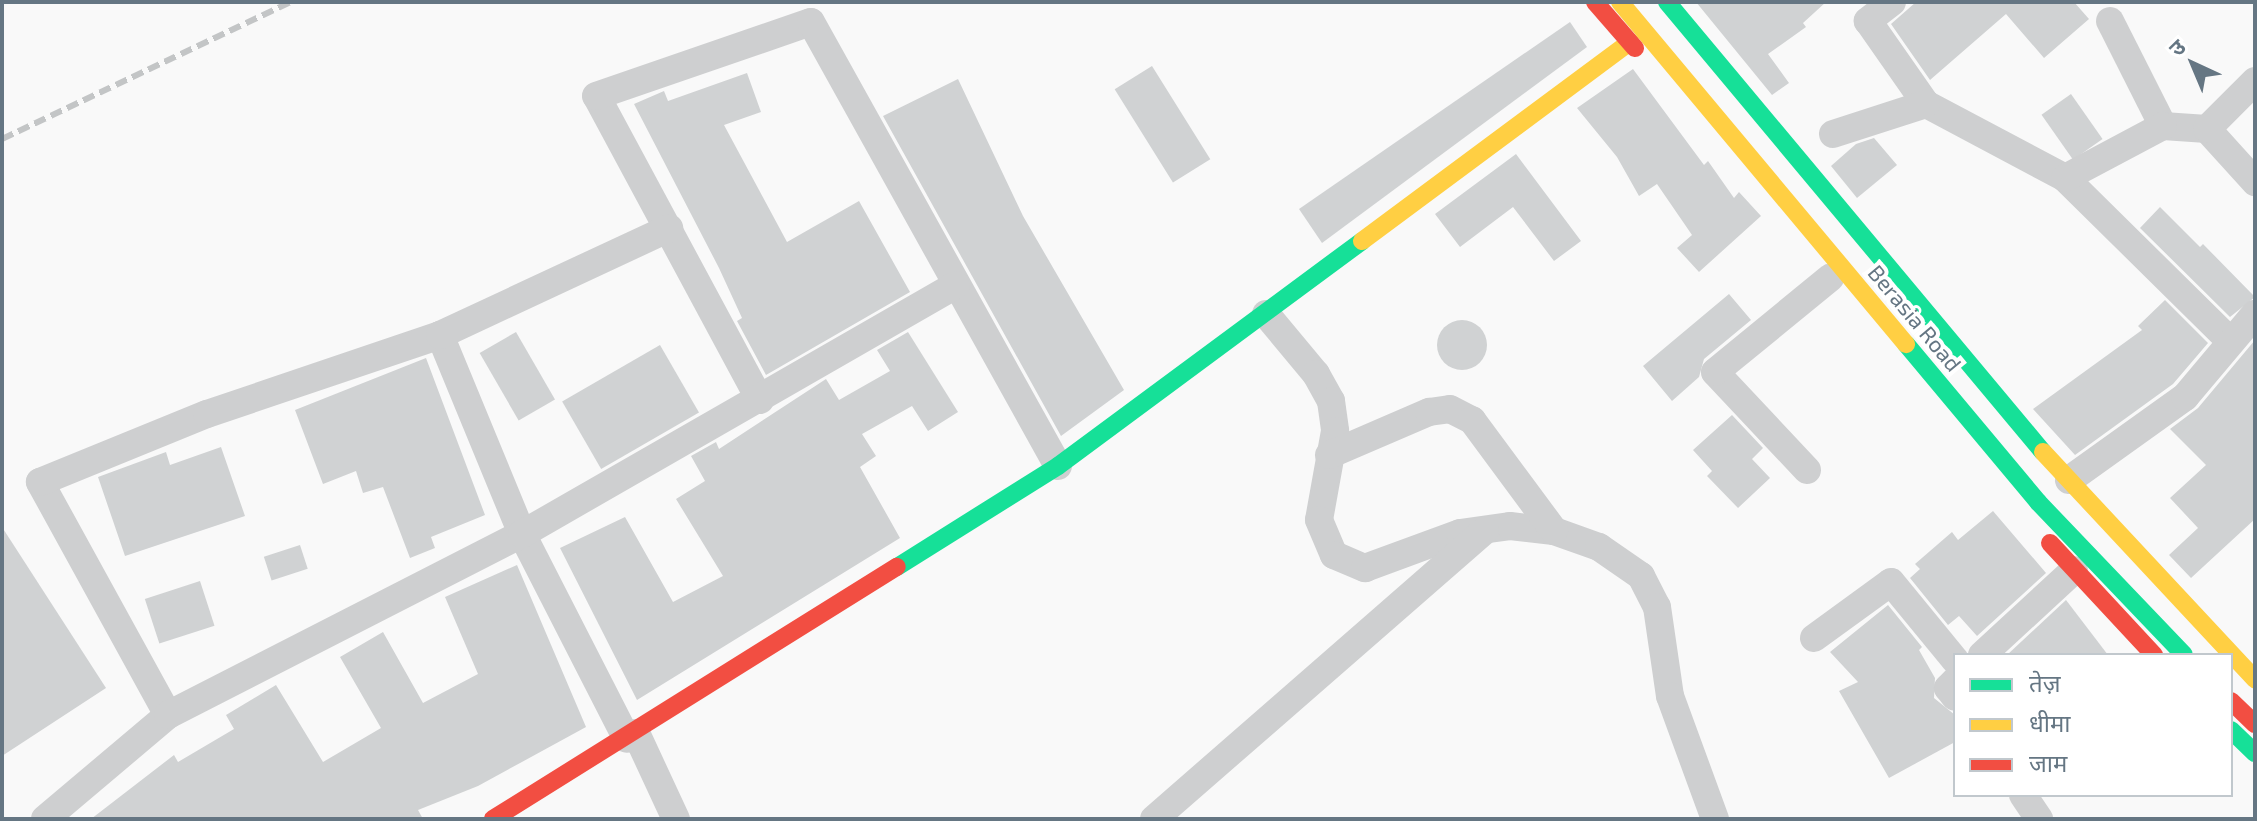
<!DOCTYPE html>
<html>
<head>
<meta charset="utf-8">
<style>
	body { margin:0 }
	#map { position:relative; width:2257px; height:821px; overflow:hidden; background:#f9f9f9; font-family:"Exo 2","Noto Sans Devanagari",sans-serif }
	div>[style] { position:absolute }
	.building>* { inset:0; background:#d0d2d3; transform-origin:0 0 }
	.round { border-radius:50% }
	.street>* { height:28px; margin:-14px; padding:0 14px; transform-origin:14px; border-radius:14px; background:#cecfd0 }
	.fast>* { height:18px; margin:-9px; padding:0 9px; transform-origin:9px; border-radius:9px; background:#16e098 }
	.slow>* { height:18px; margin:-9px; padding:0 9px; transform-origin:9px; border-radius:9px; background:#ffcf43 }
	.jam>* { height:18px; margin:-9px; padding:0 9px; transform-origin:9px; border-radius:9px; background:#f24e42 }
	.rail>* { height:6px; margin-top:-3px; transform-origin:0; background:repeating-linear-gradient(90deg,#c3c5c6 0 12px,transparent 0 18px) }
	span { translate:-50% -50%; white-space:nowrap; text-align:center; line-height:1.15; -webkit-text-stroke:8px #fff; paint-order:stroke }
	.street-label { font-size:22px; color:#657683 }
	.frame { position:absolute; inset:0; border:4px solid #657683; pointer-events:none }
	.legend { position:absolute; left:1953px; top:653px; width:280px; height:144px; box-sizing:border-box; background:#fff; border:2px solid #c1c8cd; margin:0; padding:10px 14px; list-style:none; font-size:24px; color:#657683 }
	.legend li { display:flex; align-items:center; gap:16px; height:40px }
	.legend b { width:40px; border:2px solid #c1c8cd }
	.north { position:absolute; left:2153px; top:24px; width:80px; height:80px; -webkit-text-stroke:6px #fff; paint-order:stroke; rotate:316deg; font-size:22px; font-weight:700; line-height:32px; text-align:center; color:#657683 }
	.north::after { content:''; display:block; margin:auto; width:28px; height:36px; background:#657683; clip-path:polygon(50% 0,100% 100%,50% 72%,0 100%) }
</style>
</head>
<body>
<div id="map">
	<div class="building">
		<i style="clip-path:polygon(1696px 2px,1826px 2px,1803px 23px,1806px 27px,1768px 54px,1789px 83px,1772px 95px)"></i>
		<i style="clip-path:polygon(1916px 2px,2074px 2px,2089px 19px,2044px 58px,2006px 14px,1930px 80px,1891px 24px)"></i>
		<i style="clip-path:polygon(1570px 22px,1587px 47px,1322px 243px,1299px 209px)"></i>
		<i style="left:1152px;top:66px;width:110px;height:44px;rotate:58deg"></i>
		<i style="clip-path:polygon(1633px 69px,1704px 165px,1708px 161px,1734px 198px,1739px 192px,1761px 216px,1699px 272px,1677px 248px,1692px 235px,1657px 184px,1639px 196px,1617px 157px,1577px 108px)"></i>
		<i style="clip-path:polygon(747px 73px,761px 112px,724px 125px,787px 242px,859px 201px,910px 292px,766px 375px,737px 321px,742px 318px,719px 268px,634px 104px,664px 91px,668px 101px)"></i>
		<i style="clip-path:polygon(958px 79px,1023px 216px,1124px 390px,1061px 436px,883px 116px)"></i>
		<i style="left:2071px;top:94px;width:55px;height:36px;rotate:55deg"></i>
		<i style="clip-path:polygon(1874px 138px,1897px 165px,1857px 198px,1831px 166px,1856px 144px)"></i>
		<i style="clip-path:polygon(1516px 154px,1581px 241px,1554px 261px,1513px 207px,1460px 247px,1435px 214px)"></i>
		<i style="clip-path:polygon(2160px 207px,2200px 247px,2203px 244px,2255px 297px,2230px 317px,2140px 228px)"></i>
		<i style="clip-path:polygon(1729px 294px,1751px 320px,1704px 359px,1699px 377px,1672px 401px,1643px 366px)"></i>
		<i style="clip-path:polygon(2165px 300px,2208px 343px,2173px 384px,2075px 455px,2033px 409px,2142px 330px,2138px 326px)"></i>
		<i class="round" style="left:1437px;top:320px;width:50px;height:50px"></i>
		<i style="left:516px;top:332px;width:78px;height:42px;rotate:60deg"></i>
		<i style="clip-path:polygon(908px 332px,958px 412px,928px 431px,912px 406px,862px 434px,876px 456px,860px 467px,900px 538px,637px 700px,560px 548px,625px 517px,673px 602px,723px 576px,676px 499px,705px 481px,691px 456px,716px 442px,719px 449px,826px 379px,839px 400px,890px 371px,877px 350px)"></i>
		<i style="clip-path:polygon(2255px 340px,2255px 519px,2191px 578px,2169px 555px,2198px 528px,2170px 498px,2206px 465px,2170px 429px,2198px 408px)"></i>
		<i style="left:660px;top:345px;width:78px;height:113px;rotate:60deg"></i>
		<i style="clip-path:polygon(426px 358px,485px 515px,431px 537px,435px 548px,410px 558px,383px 487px,363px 493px,356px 471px,323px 484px,295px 410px)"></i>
		<i style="clip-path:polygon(1732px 415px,1763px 448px,1752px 459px,1770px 478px,1738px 508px,1707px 476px,1712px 471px,1693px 450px)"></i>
		<i style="clip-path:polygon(221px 447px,245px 516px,125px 556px,98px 477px,166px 452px,170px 465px)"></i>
		<i style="clip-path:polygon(1993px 511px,2046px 573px,1977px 636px,1959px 616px,1948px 625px,1910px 578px,1920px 569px,1915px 564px,1952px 532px,1958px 540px)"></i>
		<i style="clip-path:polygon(2px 527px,106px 688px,2px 756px)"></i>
		<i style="left:300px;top:545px;width:25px;height:38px;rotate:72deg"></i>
		<i style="clip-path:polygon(517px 565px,586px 727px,478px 786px,418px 810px,423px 819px,91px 819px,174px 755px,178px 762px,234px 729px,226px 715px,276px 685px,323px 762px,381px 728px,340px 657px,383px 632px,423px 703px,478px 674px,445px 597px)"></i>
		<i style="left:200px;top:581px;width:47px;height:58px;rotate:72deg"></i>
		<i style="clip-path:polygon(2066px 600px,2108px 655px,2007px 655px)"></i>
		<i style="clip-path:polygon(1888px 605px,1922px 647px,1919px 650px,1935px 678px,1934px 698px,1955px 715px,1955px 742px,1889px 778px,1839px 691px,1858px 682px,1830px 652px)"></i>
	</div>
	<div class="street">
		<i style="left:1892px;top:2px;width:31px;rotate:142deg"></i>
		<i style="left:1868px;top:21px;width:101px;rotate:55.1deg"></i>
		<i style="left:1926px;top:104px;width:157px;rotate:28deg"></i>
		<i style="left:2065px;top:178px;width:231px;rotate:44.6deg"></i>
		<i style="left:2110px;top:21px;width:118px;rotate:63.2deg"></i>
		<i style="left:2163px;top:126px;width:44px;rotate:3.9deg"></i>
		<i style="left:2207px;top:129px;width:72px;rotate:47.8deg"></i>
		<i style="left:2207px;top:129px;width:68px;rotate:-45deg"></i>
		<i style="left:1833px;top:134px;width:98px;rotate:-17.9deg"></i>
		<i style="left:2065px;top:178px;width:111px;rotate:-28deg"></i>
		<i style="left:1266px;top:314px;width:78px;rotate:50.2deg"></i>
		<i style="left:1316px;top:374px;width:31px;rotate:61deg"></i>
		<i style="left:1331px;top:401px;width:30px;rotate:82deg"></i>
		<i style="left:1335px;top:431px;width:90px;rotate:100.2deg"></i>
		<i style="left:1319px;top:520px;width:38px;rotate:67deg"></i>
		<i style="left:1334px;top:555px;width:34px;rotate:23deg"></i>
		<i style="left:1365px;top:568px;width:101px;rotate:-20.2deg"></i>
		<i style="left:1460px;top:533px;width:50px;rotate:-8deg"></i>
		<i style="left:1510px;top:526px;width:44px;rotate:6.5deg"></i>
		<i style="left:1554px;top:531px;width:48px;rotate:19.6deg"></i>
		<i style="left:1599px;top:547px;width:51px;rotate:34.6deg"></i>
		<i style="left:1641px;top:576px;width:35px;rotate:63deg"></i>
		<i style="left:1657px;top:607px;width:90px;rotate:81.7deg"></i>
		<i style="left:1670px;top:696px;width:131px;rotate:69.9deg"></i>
		<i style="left:440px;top:335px;width:215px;rotate:67.6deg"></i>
		<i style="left:522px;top:534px;width:230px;rotate:62.9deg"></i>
		<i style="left:760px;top:400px;width:345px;rotate:-118.3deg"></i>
		<i style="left:596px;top:96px;width:227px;rotate:-19deg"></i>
		<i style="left:811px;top:22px;width:508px;rotate:60.91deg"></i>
		<i style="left:1329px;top:455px;width:109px;rotate:-23.3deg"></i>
		<i style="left:1429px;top:412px;width:21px;rotate:-8deg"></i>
		<i style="left:1450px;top:409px;width:25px;rotate:27deg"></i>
		<i style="left:1472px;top:420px;width:138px;rotate:53.5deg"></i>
		<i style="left:1807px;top:470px;width:134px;rotate:-133.2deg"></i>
		<i style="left:1715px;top:372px;width:149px;rotate:-39.3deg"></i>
		<i style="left:2069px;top:480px;width:143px;rotate:-35.6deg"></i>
		<i style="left:2185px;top:397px;width:109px;rotate:-49.9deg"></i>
		<i style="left:1814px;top:638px;width:95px;rotate:-36deg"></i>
		<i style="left:1891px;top:582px;width:101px;rotate:50.6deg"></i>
		<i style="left:1982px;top:655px;width:125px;rotate:-42.7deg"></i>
		<i style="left:1955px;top:681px;width:10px;rotate:135deg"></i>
		<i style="left:1948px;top:688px;width:11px;rotate:52deg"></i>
		<i style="left:168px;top:715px;width:266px;rotate:-118.8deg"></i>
		<i style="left:40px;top:482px;width:180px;rotate:-22.2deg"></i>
		<i style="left:207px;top:414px;width:246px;rotate:-18.7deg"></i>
		<i style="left:440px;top:335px;width:253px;rotate:-25deg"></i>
		<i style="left:636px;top:733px;width:95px;rotate:65.1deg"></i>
		<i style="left:2023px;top:795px;width:29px;rotate:56deg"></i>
		<i style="left:45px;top:819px;width:161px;rotate:-40.2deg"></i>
		<i style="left:168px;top:715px;width:398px;rotate:-27.1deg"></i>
		<i style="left:522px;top:534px;width:500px;rotate:-29.84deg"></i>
		<i style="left:1154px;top:819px;width:439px;rotate:-41.1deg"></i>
	</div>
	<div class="fast">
		<i style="left:1667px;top:2px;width:586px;rotate:50.12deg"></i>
		<i style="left:1906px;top:344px;width:206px;rotate:50.1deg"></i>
		<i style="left:2038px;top:502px;width:211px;rotate:46.3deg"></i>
		<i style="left:897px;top:567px;width:190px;rotate:-32.1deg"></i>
		<i style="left:1058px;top:466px;width:378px;rotate:-36.5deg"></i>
		<i style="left:2231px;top:730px;width:33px;rotate:44deg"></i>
	</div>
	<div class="slow">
		<i style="left:1620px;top:2px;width:446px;rotate:50.1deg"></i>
		<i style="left:1362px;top:241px;width:334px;rotate:-36.6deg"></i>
		<i style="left:2043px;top:452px;width:311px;rotate:47deg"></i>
	</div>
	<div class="jam">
		<i style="left:1595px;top:2px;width:61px;rotate:49deg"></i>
		<i style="left:2050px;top:543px;width:153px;rotate:47.1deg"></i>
		<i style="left:2231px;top:701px;width:33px;rotate:44deg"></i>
		<i style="left:493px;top:819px;width:476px;rotate:-32deg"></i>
	</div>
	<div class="rail">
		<i style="left:2px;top:139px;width:320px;rotate:-25.4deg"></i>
	</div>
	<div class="street-label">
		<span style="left:1915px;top:318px;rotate:50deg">Berasia Road</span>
	</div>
	<div class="frame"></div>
	<ul class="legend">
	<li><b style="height:10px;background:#16e098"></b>तेज़</li>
	<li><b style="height:10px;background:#ffcf43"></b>धीमा</li>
	<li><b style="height:10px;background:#f24e42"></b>जाम</li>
	</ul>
	<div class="north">उ</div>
</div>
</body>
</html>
